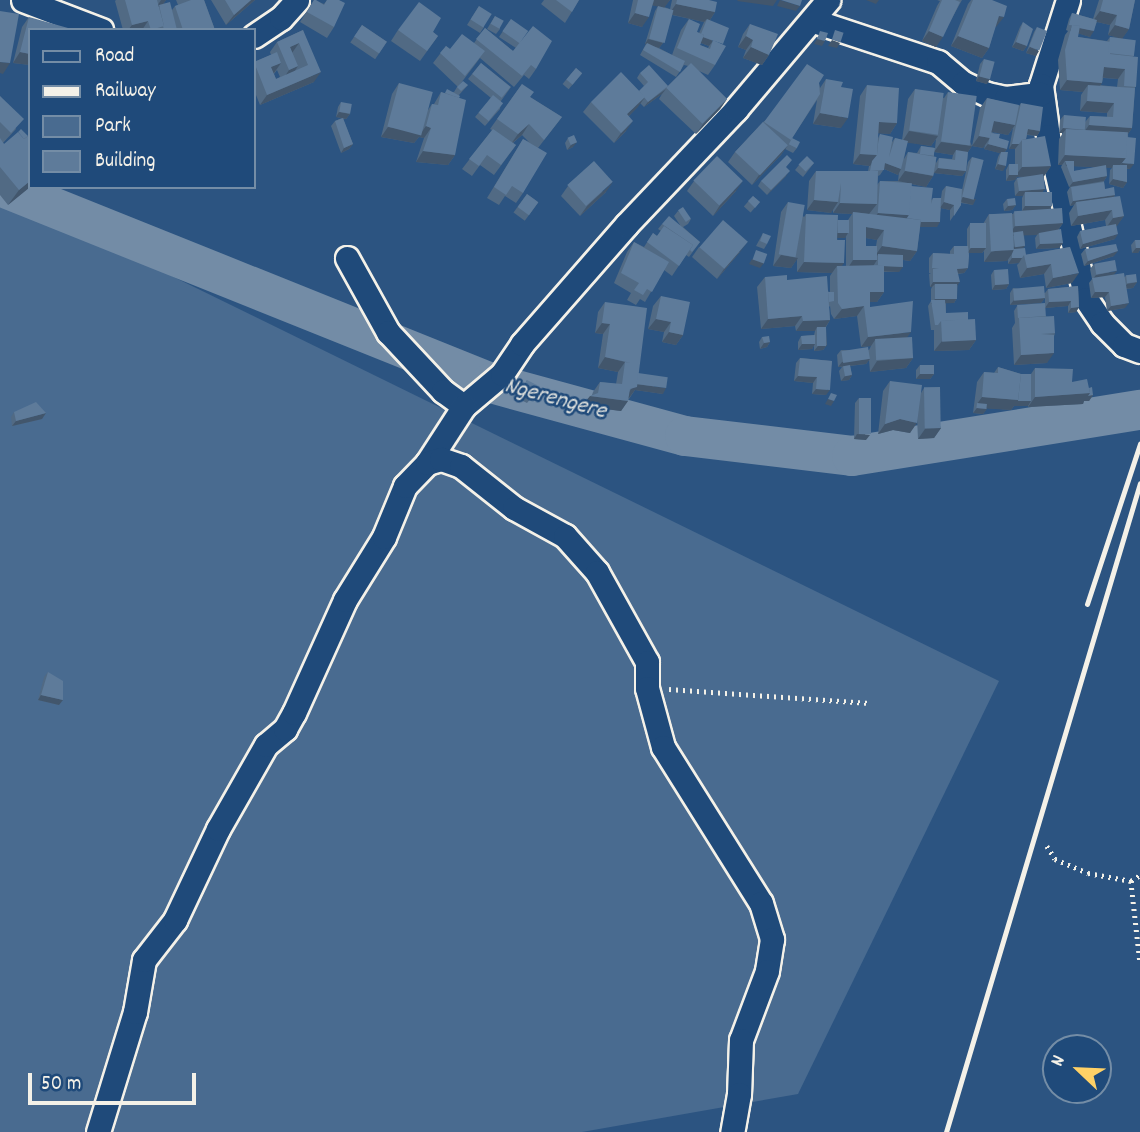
<!DOCTYPE html>
<html>
<head>
<meta charset="utf-8">
<style>
	body { margin:0 }
	#map { position:relative; width:1140px; height:1132px; overflow:hidden; background:#2c5481; font-family:Dekko,sans-serif }
	div>[style] { position:absolute }
	.green>* { inset:0; background:#496b90 }
	.river>* { height:40px; margin:-20px; padding:0 20px; transform-origin:20px; border-radius:20px; background:#738ca6 }
	.path>* { height:4.5px; margin-top:-2.25px; transform-origin:0; background:repeating-linear-gradient(90deg,#f4f1e8 0 2px,transparent 0 7px) }
	.roads { filter:drop-shadow(2px 0 #f4f1e8) drop-shadow(-2px 0 #f4f1e8) drop-shadow(0 2px #f4f1e8) drop-shadow(0 -2px #f4f1e8) }
	.minor>* { height:23px; margin:-11.5px; padding:0 11.5px; transform-origin:11.5px; border-radius:11.5px; background:#1f4a7a }
	.rail>* { height:5px; margin:-2.5px; padding:0 2.5px; transform-origin:2.5px; border-radius:2.5px; background:#f4f1e8 }
	.wall>* { inset:0; background:#516a84; transform-origin:0 0 }
	.shaded-wall>* { inset:0; background:#42566c }
	.building>* { inset:0; background:#5e7b9a; transform-origin:0 0 }
	span { translate:-50% -50%; white-space:nowrap; text-align:center; line-height:1.15; -webkit-text-stroke:5px #1f4a7a; paint-order:stroke }
	.water-label { font-size:24px; color:#dadddb; font-style:italic }
	.legend { position:absolute; left:28px; top:28px; width:228px; height:161px; box-sizing:border-box; background:#1f4a7a; border:2px solid #748da6; margin:0; padding:9px 12px; list-style:none; font-size:21px; color:#f4f1e8 }
	.legend li { display:flex; align-items:center; gap:14px; height:35px }
	.legend b { width:35px; border:2px solid #748da6 }
	.north { position:absolute; left:1042px; top:1034px; width:70px; height:70px; box-sizing:border-box; background:#1f4a7a; border:2px solid #748da6; border-radius:50%; rotate:293deg; font-size:19px; font-weight:700; line-height:28px; text-align:center; color:#f4f1e8 }
	.north::after { content:''; display:block; margin:auto; width:24px; height:32px; background:#ffd166; clip-path:polygon(50% 0,100% 100%,50% 72%,0 100%) }
	.scale { position:absolute; left:28px; top:1073px; width:168px; height:32px; box-sizing:border-box; border:4px solid #f4f1e8; border-top:0; padding-left:9px; font-size:21px; line-height:24px; white-space:nowrap; color:#f4f1e8; -webkit-text-stroke:5px #1f4a7a; paint-order:stroke }
</style>
</head>
<body>
<div id="map">
	<div class="green">
		<i style="clip-path:polygon(0 192px,999px 681px,798px 1094px,582px 1132px,0 1132px)"></i>
	</div>
	<div class="river">
		<i style="left:0;top:186px;width:529px;rotate:21.86deg"></i>
		<i style="left:491px;top:383px;width:201px;rotate:15.3deg"></i>
		<i style="left:685px;top:436px;width:168px;rotate:6.8deg"></i>
		<i style="left:852px;top:456px;width:292px;rotate:-9.1deg"></i>
	</div>
	<div class="path">
		<i style="left:669px;top:689px;width:201px;rotate:4deg"></i>
		<i style="left:1047px;top:846px;width:15px;rotate:58deg"></i>
		<i style="left:1055px;top:859px;width:36px;rotate:23deg"></i>
		<i style="left:1088px;top:873px;width:44px;rotate:10.5deg"></i>
		<i style="left:1131px;top:881px;width:11px;rotate:-34deg"></i>
		<i style="left:1131px;top:881px;width:81px;rotate:83.6deg"></i>
	</div>
	<div class="roads">
		<div class="minor">
			<i style="left:23px;top:0;width:84px;rotate:21deg"></i>
			<i style="left:1068px;top:0;width:89px;rotate:107.6deg"></i>
			<i style="left:1041px;top:85px;width:51px;rotate:82.2deg"></i>
			<i style="left:1048px;top:136px;width:167px;rotate:76.9deg"></i>
			<i style="left:1086px;top:299px;width:29px;rotate:56deg"></i>
			<i style="left:1102px;top:323px;width:31px;rotate:45deg"></i>
			<i style="left:1124px;top:345px;width:17px;rotate:21deg"></i>
			<i style="left:814px;top:21px;width:131px;rotate:18.3deg"></i>
			<i style="left:938px;top:62px;width:33px;rotate:40deg"></i>
			<i style="left:963px;top:83px;width:26px;rotate:25deg"></i>
			<i style="left:987px;top:94px;width:19px;rotate:12deg"></i>
			<i style="left:1006px;top:98px;width:35px;rotate:-7deg"></i>
			<i style="left:254px;top:36px;width:32px;rotate:-34deg"></i>
			<i style="left:281px;top:18px;width:24px;rotate:-48deg"></i>
			<i style="left:347px;top:258px;width:85px;rotate:61deg"></i>
			<i style="left:388px;top:332px;width:81px;rotate:47deg"></i>
			<i style="left:443px;top:391px;width:26px;rotate:36deg"></i>
			<i style="left:464px;top:406px;width:50px;rotate:-40.1deg"></i>
			<i style="left:502px;top:374px;width:36px;rotate:-56deg"></i>
			<i style="left:522px;top:344px;width:159px;rotate:-48.8deg"></i>
			<i style="left:627px;top:224px;width:158px;rotate:-46.5deg"></i>
			<i style="left:736px;top:109px;width:143px;rotate:-49.8deg"></i>
			<i style="left:427px;top:463px;width:68px;rotate:-57deg"></i>
			<i style="left:98px;top:1132px;width:126px;rotate:-72.9deg"></i>
			<i style="left:135px;top:1012px;width:53px;rotate:-80.2deg"></i>
			<i style="left:144px;top:960px;width:51px;rotate:-52.2deg"></i>
			<i style="left:175px;top:920px;width:101px;rotate:-64.7deg"></i>
			<i style="left:218px;top:829px;width:97px;rotate:-60.3deg"></i>
			<i style="left:266px;top:745px;width:25px;rotate:-40deg"></i>
			<i style="left:285px;top:729px;width:18px;rotate:-61deg"></i>
			<i style="left:294px;top:713px;width:124px;rotate:-65.7deg"></i>
			<i style="left:345px;top:600px;width:74px;rotate:-58.2deg"></i>
			<i style="left:384px;top:537px;width:55px;rotate:-67.6deg"></i>
			<i style="left:405px;top:486px;width:32px;rotate:-46deg"></i>
			<i style="left:427px;top:463px;width:15px;rotate:-16deg"></i>
			<i style="left:441px;top:459px;width:21px;rotate:19deg"></i>
			<i style="left:461px;top:466px;width:68px;rotate:38.4deg"></i>
			<i style="left:514px;top:508px;width:58px;rotate:28.8deg"></i>
			<i style="left:565px;top:536px;width:48px;rotate:48.4deg"></i>
			<i style="left:597px;top:572px;width:103px;rotate:60.9deg"></i>
			<i style="left:647px;top:662px;width:26px;rotate:90deg"></i>
			<i style="left:647px;top:688px;width:61px;rotate:74.8deg"></i>
			<i style="left:663px;top:747px;width:184px;rotate:57.9deg"></i>
			<i style="left:761px;top:903px;width:38px;rotate:73deg"></i>
			<i style="left:772px;top:939px;width:32px;rotate:99deg"></i>
			<i style="left:767px;top:971px;width:74px;rotate:110.6deg"></i>
			<i style="left:741px;top:1040px;width:54px;rotate:92.1deg"></i>
			<i style="left:739px;top:1094px;width:39px;rotate:100deg"></i>
		</div>
	</div>
	<div class="rail">
		<i style="left:1087px;top:604px;width:169px;rotate:-71.7deg"></i>
		<i style="left:946px;top:1132px;width:677px;rotate:-73.36deg"></i>
	</div>
	<div class="wall">
		<i style="clip-path:polygon(116px 0,166px 0,163px 4px,172px 10px,175px 6px,178px 5px,176px 0,204px 0,215px 30px,123px 30px,115px 1px)"></i>
		<i style="clip-path:polygon(211px 0,255px 0,226px 25px)"></i>
		<i style="clip-path:polygon(314px 0,324px 4px,327px 0,334px 27px,327px 38px,300px 22px)"></i>
		<i style="clip-path:polygon(544px 0,579px 0,565px 23px,541px 4px)"></i>
		<i style="clip-path:polygon(evenodd,633px 0,670px 0,664px 7px,670px 9px,672px 0,709px 0,715px 12px,710px 20px,715px 65px,708px 75px,699px 71px,727px 99px,720px 109px,696px 134px,659px 99px,662px 94px,644px 107px,640px 103px,629px 116px,626px 131px,614px 143px,583px 112px,591px 102px,639px 91px,644px 86px,637px 78px,640px 73px,668px 86px,688px 66px,684px 65px,676px 77px,640px 55px,646px 44px,645px 44px,655px 11px,658px 6px,652px 5px,642px 27px,628px 23px,633px 0,672px 15px,704px 22px,699px 33px,697px 32px,689px 19px,681px 30px,672px 55px,659px 48px,663px 43px,672px 15px,633px 0,701px 43px,709px 46px,708px 48px,700px 45px,701px 43px)"></i>
		<i style="clip-path:polygon(937px 0,962px 0,936px 47px,922px 41px,937px 6px,940px 1px)"></i>
		<i style="clip-path:polygon(971px 0,992px 0,996px 27px,995px 27px,989px 48px,982px 58px,951px 46px,968px 4px)"></i>
		<i style="clip-path:polygon(evenodd,1099px 0,1135px 0,1129px 29px,1122px 38px,1134px 55px,1133px 57px,1135px 88px,1132px 128px,1128px 134px,1130px 169px,1127px 169px,1127px 182px,1123px 188px,1109px 184px,1110px 170px,1112px 168px,1106px 167px,1107px 176px,1104px 181px,1105px 189px,1115px 195px,1114px 197px,1124px 216px,1116px 226px,1115px 239px,1080px 249px,1077px 237px,1080px 231px,1106px 226px,1105px 220px,1071px 226px,1069px 213px,1074px 205px,1070px 206px,1067px 192px,1070px 187px,1069px 187px,1061px 167px,1062px 165px,1058px 165px,1059px 139px,1063px 133px,1059px 133px,1060px 120px,1064px 115px,1085px 122px,1090px 116px,1107px 117px,1107px 113px,1080px 111px,1081px 95px,1083px 92px,1060px 90px,1058px 60px,1065px 35px,1068px 31px,1066px 30px,1069px 19px,1072px 13px,1093px 19px,1099px 0,1097px 22px,1110px 25px,1108px 35px,1120px 38px,1110px 37px,1107px 41px,1078px 37px,1078px 33px,1090px 37px,1097px 22px,1099px 0,1103px 78px,1118px 79px,1117px 87px,1100px 85px,1102px 83px,1103px 78px,1099px 0,1074px 166px,1097px 167px,1074px 171px,1074px 166px)"></i>
		<i style="clip-path:polygon(479px 6px,484px 27px,480px 33px,467px 25px)"></i>
		<i style="clip-path:polygon(495px 16px,500px 29px,496px 34px,487px 29px)"></i>
		<i style="clip-path:polygon(29px 17px,30px 65px,13px 63px,22px 27px)"></i>
		<i style="clip-path:polygon(511px 19px,536px 69px,529px 79px,524px 75px,514px 87px,480px 58px,458px 87px,433px 63px,446px 46px,450px 49px,474px 43px,485px 28px,513px 51px,516px 48px,499px 37px)"></i>
		<i style="clip-path:polygon(1023px 22px,1027px 46px,1023px 51px,1012px 47px,1020px 27px)"></i>
		<i style="clip-path:polygon(750px 24px,769px 55px,762px 65px,743px 58px,746px 50px,738px 47px,743px 34px)"></i>
		<i style="left:362px;top:25px;width:30px;height:21px;rotate:34deg"></i>
		<i style="clip-path:polygon(1037px 27px,1036px 56px,1026px 53px,1034px 32px)"></i>
		<i style="clip-path:polygon(evenodd,303px 30px,314px 82px,260px 105px,254px 90px,254px 62px,271px 55px,270px 52px,277px 42px,303px 30px,277px 70px,280px 77px,276px 79px,274px 74px,277px 70px)"></i>
		<i style="clip-path:polygon(398px 30px,433px 32px,438px 36px,420px 61px,391px 41px)"></i>
		<i style="clip-path:polygon(984px 59px,987px 84px,976px 81px,980px 64px)"></i>
		<i style="clip-path:polygon(481px 63px,511px 87px,501px 101px,500px 109px,485px 126px,475px 117px,491px 98px,468px 79px)"></i>
		<i style="left:576px;top:68px;width:8px;height:21px;rotate:40deg"></i>
		<i style="clip-path:polygon(826px 79px,841px 87px,841px 128px,813px 124px,817px 100px,792px 138px,797px 148px,793px 153px,785px 149px,786px 147px,781px 155px,752px 185px,728px 162px,735px 152px,763px 122px,819px 83px,820px 88px)"></i>
		<i style="clip-path:polygon(399px 83px,428px 110px,432px 104px,434px 104px,441px 92px,444px 93px,454px 92px,457px 87px,468px 85px,459px 95px,455px 155px,448px 165px,416px 162px,424px 138px,419px 137px,414px 143px,381px 137px,392px 94px)"></i>
		<i style="clip-path:polygon(522px 84px,530px 97px,562px 117px,538px 148px,523px 193px,516px 203px,505px 196px,499px 205px,487px 198px,523px 139px,529px 142px,522px 135px,513px 143px,516px 145px,494px 175px,480px 165px,472px 176px,462px 169px,492px 130px,490px 129px)"></i>
		<i style="clip-path:polygon(evenodd,867px 85px,897px 123px,890px 134px,878px 133px,878px 138px,880px 134px,892px 142px,895px 138px,902px 140px,908px 99px,915px 89px,944px 98px,948px 92px,972px 146px,968px 152px,966px 171px,962px 176px,934px 173px,933px 176px,926px 187px,911px 184px,911px 186px,932px 200px,933px 198px,941px 198px,942px 191px,946px 186px,962px 190px,968px 162px,972px 157px,973px 205px,961px 203px,961px 205px,950px 221px,950px 210px,941px 208px,937px 227px,920px 227px,917px 251px,910px 261px,903px 260px,899px 272px,884px 272px,884px 292px,877px 302px,870px 302px,870px 307px,907px 337px,913px 358px,906px 368px,870px 372px,869px 360px,866px 364px,850px 366px,852px 375px,849px 380px,841px 381px,839px 371px,842px 367px,838px 367px,837px 355px,841px 350px,869px 350px,871px 346px,861px 347px,857px 316px,834px 319px,831px 314px,830px 306px,829px 307px,830px 320px,826px 327px,827px 345px,823px 350px,814px 351px,814px 345px,812px 349px,798px 350px,798px 342px,801px 336px,814px 335px,815px 331px,796px 331px,795px 326px,761px 329px,757px 287px,765px 277px,787px 280px,830px 292px,830px 276px,832px 273px,797px 272px,797px 259px,791px 268px,773px 266px,781px 212px,788px 202px,804px 217px,806px 214px,838px 220px,848px 220px,852px 214px,833px 213px,833px 209px,831px 213px,807px 210px,809px 181px,816px 171px,868px 171px,869px 166px,853px 164px,860px 96px,867px 85px,936px 139px,935px 148px,921px 146px,917px 153px,908px 152px,904px 159px,907px 142px,931px 146px,936px 139px,867px 85px,934px 152px,953px 155px,952px 159px,939px 158px,936px 163px,934px 156px,934px 152px,867px 85px,884px 169px,898px 175px,899px 172px,898px 181px,880px 181px,877px 185px,878px 176px,880px 175px,884px 169px,867px 85px,846px 236px,846px 266px,842px 266px,837px 238px,845px 238px,846px 236px,867px 85px,866px 238px,877px 240px,876px 246px,866px 246px,866px 238px)"></i>
		<i style="clip-path:polygon(0 96px,16px 129px,3px 143px,4px 144px,30px 135px,30px 187px,8px 205px,0 195px)"></i>
		<i style="clip-path:polygon(987px 98px,1019px 106px,1021px 103px,1040px 131px,1037px 136px,1027px 135px,1026px 139px,1051px 166px,1044px 176px,1043px 192px,1052px 205px,1050px 209px,1063px 223px,1059px 229px,1063px 243px,1059px 248px,1036px 249px,1035px 238px,1037px 235px,1024px 235px,1025px 246px,1023px 248px,1026px 255px,1070px 247px,1072px 283px,1046px 288px,1044px 274px,1020px 278px,1017px 265px,1019px 263px,1008px 264px,1008px 259px,1007px 261px,984px 262px,984px 251px,982px 253px,969px 253px,968px 268px,964px 273px,958px 274px,957px 298px,954px 303px,946px 303px,946px 313px,968px 320px,976px 340px,969px 350px,934px 351px,934px 330px,931px 330px,928px 306px,931px 301px,931px 289px,932px 287px,930px 287px,929px 274px,931px 273px,929px 273px,929px 258px,933px 253px,950px 254px,950px 251px,954px 246px,967px 246px,967px 229px,970px 224px,983px 224px,989px 214px,1013px 214px,1014px 212px,1022px 211px,1022px 198px,1023px 196px,1015px 196px,1014px 183px,1017px 178px,1024px 177px,1017px 177px,1015px 180px,1006px 181px,1006px 170px,1009px 164px,1015px 164px,1015px 149px,1009px 149px,1013px 128px,1008px 135px,992px 132px,999px 138px,1007px 149px,1005px 152px,1003px 171px,995px 169px,998px 157px,1000px 153px,984px 149px,985px 145px,983px 148px,972px 146px,980px 108px)"></i>
		<i style="clip-path:polygon(341px 102px,350px 114px,346px 119px,343px 119px,353px 144px,349px 149px,341px 153px,331px 126px,335px 121px,342px 118px,336px 117px,338px 107px)"></i>
		<i style="clip-path:polygon(568px 138px,573px 147px,567px 150px,565px 143px)"></i>
		<i style="clip-path:polygon(814px 163px,803px 177px,795px 170px,799px 165px)"></i>
		<i style="clip-path:polygon(787px 168px,786px 176px,767px 195px,758px 186px,761px 181px)"></i>
		<i style="clip-path:polygon(694px 181px,736px 191px,713px 216px,687px 191px)"></i>
		<i style="clip-path:polygon(568px 186px,606px 192px,580px 216px,561px 196px)"></i>
		<i style="left:527px;top:194px;width:14px;height:23px;rotate:36deg"></i>
		<i style="left:753px;top:196px;width:9px;height:14px;rotate:41deg"></i>
		<i style="clip-path:polygon(1007px 199px,1016px 205px,1012px 210px,1004px 211px,1003px 204px)"></i>
		<i style="clip-path:polygon(678px 211px,691px 219px,688px 224px,683px 227px,700px 242px,689px 257px,686px 255px,672px 276px,664px 270px,645px 302px,640px 299px,636px 305px,627px 300px,631px 293px,614px 283px,627px 252px,634px 242px,644px 247px,653px 233px,657px 236px,661px 231px,658px 229px,662px 224px,680px 225px,674px 216px)"></i>
		<i style="clip-path:polygon(763px 233px,767px 244px,764px 249px,756px 246px)"></i>
		<i style="clip-path:polygon(1135px 240px,1140px 240px,1140px 250px,1138px 253px,1132px 253px,1131px 245px)"></i>
		<i style="clip-path:polygon(699px 247px,740px 252px,717px 279px,692px 257px)"></i>
		<i style="clip-path:polygon(1085px 249px,1114px 256px,1084px 266px,1081px 254px)"></i>
		<i style="clip-path:polygon(1094px 264px,1114px 275px,1125px 277px,1126px 275px,1137px 282px,1133px 288px,1126px 289px,1125px 308px,1107px 311px,1105px 297px,1091px 298px,1089px 283px,1092px 279px,1090px 269px)"></i>
		<i style="clip-path:polygon(994px 270px,1009px 284px,1006px 289px,992px 290px,991px 275px)"></i>
		<i style="clip-path:polygon(1078px 286px,1079px 307px,1076px 312px,1068px 313px,1068px 306px,1045px 308px,1045px 298px,1041px 303px,1010px 305px,1010px 293px,1013px 288px,1045px 293px,1048px 289px)"></i>
		<i style="clip-path:polygon(661px 296px,683px 335px,676px 345px,662px 342px,664px 332px,648px 329px,653px 306px)"></i>
		<i style="clip-path:polygon(605px 302px,638px 373px,663px 394px,635px 390px,621px 411px,582px 406px,592px 395px,593px 392px,600px 382px,616px 384px,618px 372px,598px 368px,603px 334px,595px 333px,598px 312px)"></i>
		<i style="clip-path:polygon(1017px 306px,1046px 316px,1055px 333px,1047px 363px,1014px 365px,1012px 328px,1015px 323px,1014px 311px)"></i>
		<i style="clip-path:polygon(762px 337px,770px 342px,767px 347px,760px 349px,759px 342px)"></i>
		<i style="clip-path:polygon(800px 358px,832px 361px,826px 395px,812px 394px,813px 383px,794px 381px,796px 363px)"></i>
		<i style="clip-path:polygon(920px 365px,934px 374px,930px 379px,916px 379px,916px 370px)"></i>
		<i style="clip-path:polygon(998px 367px,1021px 374px,1031px 374px,1035px 368px,1089px 388px,1093px 395px,1089px 401px,1084px 401px,1083px 404px,1028px 407px,1028px 405px,1014px 406px,1011px 410px,987px 408px,983px 414px,973px 413px,977px 382px,984px 372px,994px 373px)"></i>
		<i style="clip-path:polygon(527px 380px,531px 398px,527px 403px,517px 398px)"></i>
		<i style="clip-path:polygon(890px 381px,921px 393px,924px 388px,941px 428px,934px 438px,918px 439px,917px 418px,910px 433px,893px 430px,878px 434px,883px 391px)"></i>
		<i style="clip-path:polygon(859px 398px,866px 440px,854px 439px,855px 403px)"></i>
		<i style="clip-path:polygon(14px 412px,42px 419px,12px 426px,11px 417px)"></i>
		<i style="clip-path:polygon(48px 672px,59px 705px,38px 700px,44px 677px)"></i>
	</div>
	<div class="shaded-wall">
		<i style="clip-path:polygon(161px 0,166px 0,162px 6px,156px 8px)"></i>
		<i style="clip-path:polygon(251px 0,255px 0,226px 25px,234px 15px)"></i>
		<i style="clip-path:polygon(644px 0,670px 0,664px 8px,642px 3px)"></i>
		<i style="clip-path:polygon(738px 0,777px 0,773px 6px,737px 1px)"></i>
		<i style="clip-path:polygon(780px 0,800px 6px,796px 11px,777px 6px)"></i>
		<i style="clip-path:polygon(866px 0,879px 0,876px 4px)"></i>
		<i style="clip-path:polygon(676px 4px,715px 12px,708px 23px,707px 19px,704px 22px,669px 14px)"></i>
		<i style="clip-path:polygon(1100px 11px,1117px 15px,1110px 25px,1093px 21px)"></i>
		<i style="clip-path:polygon(635px 13px,649px 17px,642px 27px,628px 23px)"></i>
		<i style="clip-path:polygon(999px 16px,1004px 17px,996px 27px,991px 26px)"></i>
		<i style="clip-path:polygon(148px 21px,142px 30px,128px 30px,132px 25px)"></i>
		<i style="clip-path:polygon(1115px 25px,1129px 29px,1122px 39px,1108px 35px)"></i>
		<i style="clip-path:polygon(1072px 26px,1094px 31px,1090px 37px,1070px 31px)"></i>
		<i style="clip-path:polygon(929px 31px,943px 37px,936px 47px,922px 41px)"></i>
		<i style="clip-path:polygon(700px 36px,713px 41px,709px 46px,696px 41px)"></i>
		<i style="clip-path:polygon(746px 36px,753px 40px,746px 50px,738px 47px)"></i>
		<i style="clip-path:polygon(958px 36px,989px 48px,982px 58px,951px 46px)"></i>
		<i style="clip-path:polygon(648px 39px,663px 43px,659px 48px,645px 44px)"></i>
		<i style="clip-path:polygon(817px 39px,825px 41px,822px 46px,814px 44px)"></i>
		<i style="clip-path:polygon(832px 40px,840px 43px,837px 48px,828px 46px)"></i>
		<i style="clip-path:polygon(1016px 42px,1027px 46px,1023px 51px,1012px 47px)"></i>
		<i style="clip-path:polygon(299px 43px,292px 53px,290px 47px)"></i>
		<i style="clip-path:polygon(751px 47px,769px 55px,762px 65px,743px 58px)"></i>
		<i style="clip-path:polygon(1030px 47px,1039px 51px,1036px 56px,1026px 53px)"></i>
		<i style="clip-path:polygon(20px 52px,30px 54px,30px 65px,13px 63px)"></i>
		<i style="clip-path:polygon(0 62px,10px 63px,3px 74px,0 73px)"></i>
		<i style="clip-path:polygon(281px 63px,274px 73px,264px 78px,271px 67px)"></i>
		<i style="clip-path:polygon(298px 66px,291px 77px,282px 81px,289px 70px)"></i>
		<i style="clip-path:polygon(1104px 67px,1125px 69px,1118px 79px,1096px 77px)"></i>
		<i style="clip-path:polygon(321px 72px,314px 82px,260px 105px,267px 95px)"></i>
		<i style="clip-path:polygon(979px 76px,990px 79px,987px 84px,976px 81px)"></i>
		<i style="clip-path:polygon(1067px 80px,1102px 83px,1095px 93px,1088px 85px,1083px 92px,1060px 90px)"></i>
		<i style="clip-path:polygon(666px 89px,662px 94px,644px 107px,648px 102px)"></i>
		<i style="clip-path:polygon(645px 97px,638px 107px,620px 125px,627px 114px)"></i>
		<i style="clip-path:polygon(727px 99px,720px 109px,696px 134px,703px 124px)"></i>
		<i style="clip-path:polygon(1087px 101px,1114px 103px,1107px 113px,1080px 111px)"></i>
		<i style="clip-path:polygon(339px 112px,350px 114px,346px 119px,336px 117px)"></i>
		<i style="clip-path:polygon(820px 113px,848px 118px,841px 128px,813px 124px)"></i>
		<i style="clip-path:polygon(633px 121px,626px 131px,614px 143px,621px 133px)"></i>
		<i style="clip-path:polygon(994px 121px,1015px 125px,1008px 135px,987px 131px)"></i>
		<i style="clip-path:polygon(879px 122px,897px 123px,890px 134px,872px 133px)"></i>
		<i style="clip-path:polygon(529px 124px,522px 135px,511px 144px,518px 134px)"></i>
		<i style="clip-path:polygon(1089px 125px,1132px 128px,1125px 138px,1082px 135px)"></i>
		<i style="clip-path:polygon(426px 126px,431px 128px,424px 138px,419px 137px,414px 143px,381px 137px,388px 127px,421px 133px)"></i>
		<i style="clip-path:polygon(1063px 128px,1085px 130px,1066px 129px,1063px 133px,1059px 133px)"></i>
		<i style="clip-path:polygon(1028px 129px,1040px 131px,1037px 136px,1025px 134px)"></i>
		<i style="clip-path:polygon(909px 131px,938px 136px,931px 146px,902px 142px)"></i>
		<i style="clip-path:polygon(979px 136px,990px 138px,983px 148px,972px 146px)"></i>
		<i style="clip-path:polygon(577px 142px,573px 147px,567px 150px,571px 145px)"></i>
		<i style="clip-path:polygon(941px 142px,972px 146px,965px 156px,956px 150px,953px 155px,934px 152px)"></i>
		<i style="clip-path:polygon(353px 144px,349px 149px,341px 153px,344px 148px)"></i>
		<i style="clip-path:polygon(988px 144px,1007px 149px,1003px 154px,984px 149px)"></i>
		<i style="clip-path:polygon(1012px 144px,1019px 144px,1015px 149px,1009px 149px)"></i>
		<i style="clip-path:polygon(788px 145px,781px 155px,752px 185px,759px 175px)"></i>
		<i style="clip-path:polygon(423px 151px,455px 155px,448px 165px,416px 162px)"></i>
		<i style="clip-path:polygon(860px 154px,877px 155px,870px 166px,853px 164px)"></i>
		<i style="clip-path:polygon(1065px 155px,1126px 158px,1118px 168px,1113px 165px,1112px 168px,1066px 166px,1065px 161px,1062px 165px,1058px 165px)"></i>
		<i style="clip-path:polygon(885px 163px,901px 169px,898px 175px,882px 168px)"></i>
		<i style="clip-path:polygon(1122px 163px,1134px 164px,1130px 169px,1119px 168px)"></i>
		<i style="clip-path:polygon(998px 164px,1006px 166px,1003px 171px,995px 169px)"></i>
		<i style="clip-path:polygon(1051px 166px,1044px 176px,1017px 177px,1015px 180px,1006px 181px,1009px 175px,1016px 175px,1022px 167px)"></i>
		<i style="clip-path:polygon(938px 168px,966px 171px,962px 176px,934px 173px)"></i>
		<i style="clip-path:polygon(790px 171px,786px 176px,767px 195px,771px 190px)"></i>
		<i style="clip-path:polygon(905px 171px,933px 176px,926px 187px,898px 181px)"></i>
		<i style="clip-path:polygon(1107px 176px,1104px 181px,1069px 187px,1073px 182px)"></i>
		<i style="clip-path:polygon(1113px 179px,1127px 182px,1123px 188px,1109px 184px)"></i>
		<i style="clip-path:polygon(30px 181px,30px 187px,8px 205px,19px 190px)"></i>
		<i style="clip-path:polygon(743px 181px,736px 191px,713px 216px,720px 205px)"></i>
		<i style="clip-path:polygon(613px 182px,606px 192px,580px 216px,587px 206px)"></i>
		<i style="clip-path:polygon(1045px 189px,1041px 194px,1025px 192px,1023px 196px,1015px 196px,1019px 191px)"></i>
		<i style="clip-path:polygon(1115px 195px,1112px 200px,1076px 202px,1074px 205px,1070px 206px,1073px 201px)"></i>
		<i style="clip-path:polygon(963px 197px,976px 199px,973px 205px,960px 202px)"></i>
		<i style="clip-path:polygon(814px 200px,838px 202px,831px 213px,807px 210px)"></i>
		<i style="clip-path:polygon(944px 202px,954px 205px,950px 210px,940px 208px)"></i>
		<i style="clip-path:polygon(840px 203px,877px 204px,869px 214px,853px 212px,852px 214px,833px 213px)"></i>
		<i style="clip-path:polygon(1016px 205px,1012px 210px,1004px 211px,1008px 206px)"></i>
		<i style="clip-path:polygon(1052px 205px,1049px 210px,1022px 211px,1025px 206px)"></i>
		<i style="clip-path:polygon(1112px 210px,1105px 220px,1071px 226px,1078px 216px)"></i>
		<i style="clip-path:polygon(878px 213px,909px 215px,902px 225px,871px 223px)"></i>
		<i style="clip-path:polygon(1124px 216px,1117px 226px,1106px 228px,1113px 218px)"></i>
		<i style="clip-path:polygon(906px 221px,940px 222px,937px 227px,902px 227px)"></i>
		<i style="clip-path:polygon(1063px 223px,1056px 233px,1039px 233px,1037px 235px,1011px 236px,1011px 232px,1015px 226px)"></i>
		<i style="clip-path:polygon(866px 227px,884px 230px,877px 240px,859px 237px)"></i>
		<i style="clip-path:polygon(837px 233px,848px 233px,845px 238px,833px 238px)"></i>
		<i style="clip-path:polygon(1118px 234px,1115px 239px,1080px 249px,1083px 244px)"></i>
		<i style="clip-path:polygon(748px 242px,740px 252px,717px 279px,724px 269px)"></i>
		<i style="clip-path:polygon(1063px 243px,1059px 248px,1036px 249px,1040px 244px)"></i>
		<i style="clip-path:polygon(882px 246px,917px 251px,910px 261px,878px 256px,878px 254px,877px 256px,875px 256px)"></i>
		<i style="clip-path:polygon(1025px 246px,1021px 251px,1014px 251px,1007px 261px,984px 262px,991px 252px,1012px 247px)"></i>
		<i style="clip-path:polygon(971px 248px,986px 248px,982px 253px,967px 253px)"></i>
		<i style="clip-path:polygon(1136px 248px,1140px 248px,1140px 250px,1138px 253px,1132px 253px)"></i>
		<i style="clip-path:polygon(1118px 251px,1114px 256px,1084px 266px,1088px 261px)"></i>
		<i style="clip-path:polygon(781px 255px,798px 258px,791px 268px,773px 266px)"></i>
		<i style="clip-path:polygon(1012px 258px,1022px 258px,1019px 263px,1008px 264px)"></i>
		<i style="clip-path:polygon(752px 259px,764px 263px,760px 268px,749px 264px)"></i>
		<i style="clip-path:polygon(853px 260px,877px 260px,870px 271px,846px 271px)"></i>
		<i style="clip-path:polygon(804px 262px,844px 263px,837px 273px,837px 266px,832px 273px,797px 272px)"></i>
		<i style="clip-path:polygon(1051px 264px,1044px 274px,1020px 278px,1027px 268px)"></i>
		<i style="clip-path:polygon(878px 266px,903px 267px,899px 272px,874px 271px)"></i>
		<i style="clip-path:polygon(968px 268px,964px 273px,954px 274px,957px 269px)"></i>
		<i style="clip-path:polygon(1117px 271px,1113px 276px,1092px 280px,1096px 275px)"></i>
		<i style="clip-path:polygon(1079px 273px,1072px 283px,1046px 288px,1053px 278px)"></i>
		<i style="clip-path:polygon(933px 282px,960px 282px,956px 287px,935px 284px,932px 287px,930px 287px)"></i>
		<i style="clip-path:polygon(1137px 282px,1133px 288px,1123px 289px,1127px 284px)"></i>
		<i style="clip-path:polygon(1009px 284px,1006px 289px,992px 290px,995px 285px)"></i>
		<i style="clip-path:polygon(870px 292px,884px 292px,877px 302px,863px 302px)"></i>
		<i style="clip-path:polygon(1095px 292px,1109px 292px,1105px 297px,1091px 298px)"></i>
		<i style="clip-path:polygon(957px 298px,954px 303px,931px 304px,935px 299px)"></i>
		<i style="clip-path:polygon(1045px 298px,1041px 303px,1010px 305px,1014px 300px)"></i>
		<i style="clip-path:polygon(1071px 301px,1068px 306px,1045px 308px,1049px 302px)"></i>
		<i style="clip-path:polygon(1129px 303px,1125px 308px,1107px 311px,1111px 306px)"></i>
		<i style="clip-path:polygon(864px 306px,857px 316px,834px 319px,842px 309px)"></i>
		<i style="clip-path:polygon(1079px 307px,1076px 312px,1068px 313px,1071px 308px)"></i>
		<i style="clip-path:polygon(802px 316px,795px 326px,761px 329px,768px 319px)"></i>
		<i style="clip-path:polygon(656px 319px,671px 322px,664px 332px,648px 329px)"></i>
		<i style="clip-path:polygon(830px 320px,823px 331px,817px 327px,815px 331px,796px 331px,803px 321px)"></i>
		<i style="clip-path:polygon(602px 323px,610px 324px,603px 334px,595px 333px)"></i>
		<i style="clip-path:polygon(669px 332px,683px 335px,676px 345px,662px 342px)"></i>
		<i style="clip-path:polygon(911px 332px,904px 342px,875px 340px,871px 346px,861px 347px,868px 337px)"></i>
		<i style="clip-path:polygon(976px 340px,969px 350px,934px 351px,942px 341px)"></i>
		<i style="clip-path:polygon(770px 342px,767px 347px,760px 349px,764px 343px)"></i>
		<i style="clip-path:polygon(802px 344px,815px 344px,812px 349px,798px 350px)"></i>
		<i style="clip-path:polygon(827px 345px,823px 350px,814px 351px,818px 346px)"></i>
		<i style="clip-path:polygon(1054px 353px,1047px 363px,1014px 365px,1021px 355px)"></i>
		<i style="clip-path:polygon(605px 357px,625px 362px,618px 372px,598px 368px)"></i>
		<i style="clip-path:polygon(913px 358px,906px 368px,870px 372px,877px 361px)"></i>
		<i style="clip-path:polygon(870px 359px,866px 364px,838px 367px,842px 362px)"></i>
		<i style="clip-path:polygon(920px 374px,934px 374px,930px 379px,916px 379px)"></i>
		<i style="clip-path:polygon(852px 375px,849px 380px,841px 381px,845px 376px)"></i>
		<i style="clip-path:polygon(798px 376px,817px 377px,813px 383px,794px 381px)"></i>
		<i style="clip-path:polygon(635px 384px,666px 388px,663px 394px,635px 390px,629px 398px,623px 400px)"></i>
		<i style="clip-path:polygon(816px 389px,830px 390px,826px 395px,812px 394px)"></i>
		<i style="clip-path:polygon(1090px 393px,1093px 395px,1089px 401px,1084px 401px,1083px 404px,1028px 407px,1035px 397px)"></i>
		<i style="clip-path:polygon(590px 396px,628px 401px,621px 411px,582px 406px)"></i>
		<i style="clip-path:polygon(982px 397px,1031px 401px,1028px 406px,1014px 406px,1011px 410px,977px 408px,977px 404px)"></i>
		<i style="clip-path:polygon(828px 399px,834px 401px,831px 406px,825px 404px)"></i>
		<i style="clip-path:polygon(977px 408px,987px 409px,983px 414px,973px 413px)"></i>
		<i style="clip-path:polygon(46px 413px,42px 419px,12px 426px,16px 421px)"></i>
		<i style="clip-path:polygon(900px 419px,917px 423px,910px 433px,893px 430px,878px 434px,885px 424px)"></i>
		<i style="clip-path:polygon(941px 428px,934px 438px,918px 439px,925px 429px)"></i>
		<i style="clip-path:polygon(857px 434px,870px 435px,866px 440px,854px 439px)"></i>
		<i style="clip-path:polygon(41px 695px,63px 700px,59px 705px,38px 700px)"></i>
	</div>
	<div class="building">
		<i style="clip-path:polygon(125px 0,157px 0,164px 26px,151px 30px,148px 21px,132px 25px)"></i>
		<i style="clip-path:polygon(191px 0,204px 0,215px 30px,183px 30px,175px 6px)"></i>
		<i style="clip-path:polygon(225px 0,251px 0,234px 15px)"></i>
		<i style="clip-path:polygon(314px 0,316px 0,324px 5px,327px 0,339px 0,345px 3px,334px 27px,307px 12px)"></i>
		<i style="clip-path:polygon(556px 0,579px 0,572px 12px)"></i>
		<i style="clip-path:polygon(638px 0,654px 0,649px 17px,635px 13px)"></i>
		<i style="clip-path:polygon(677px 0,709px 0,717px 2px,715px 12px,676px 4px)"></i>
		<i style="clip-path:polygon(781px 0,802px 0,800px 6px)"></i>
		<i style="clip-path:polygon(942px 0,955px 0,960px 2px,943px 37px,929px 31px)"></i>
		<i style="clip-path:polygon(973px 0,992px 0,1007px 6px,1004px 17px,999px 16px,989px 48px,958px 36px)"></i>
		<i style="clip-path:polygon(1103px 0,1135px 0,1129px 29px,1115px 25px,1117px 15px,1100px 11px)"></i>
		<i style="clip-path:polygon(170px 2px,177px 30px,164px 30px,163px 26px,164px 26px,159px 5px)"></i>
		<i style="clip-path:polygon(419px 2px,441px 18px,433px 32px,438px 36px,427px 51px,398px 30px)"></i>
		<i style="left:479px;top:6px;width:15px;height:16px;rotate:32deg"></i>
		<i style="left:658px;top:6px;width:16px;height:34px;rotate:15deg"></i>
		<i style="clip-path:polygon(0 11px,19px 14px,10px 63px,0 62px)"></i>
		<i style="clip-path:polygon(1072px 13px,1097px 20px,1094px 31px,1079px 28px,1080px 26px,1069px 25px)"></i>
		<i style="left:495px;top:16px;width:10px;height:9px;rotate:29deg"></i>
		<i style="clip-path:polygon(29px 17px,68px 28px,70px 30px,30px 30px,30px 54px,20px 52px)"></i>
		<i style="left:511px;top:19px;width:21px;height:15px;rotate:35deg"></i>
		<i style="clip-path:polygon(689px 19px,700px 24px,697px 32px,704px 35px,700px 45px,710px 49px,713px 40px,726px 46px,715px 65px,677px 48px)"></i>
		<i style="clip-path:polygon(707px 19px,729px 28px,723px 44px,703px 37px,704px 35px,701px 34px)"></i>
		<i style="clip-path:polygon(1023px 22px,1033px 29px,1027px 46px,1016px 42px)"></i>
		<i style="clip-path:polygon(750px 24px,778px 34px,769px 55px,751px 47px,753px 40px,746px 36px)"></i>
		<i style="left:362px;top:25px;width:30px;height:14px;rotate:34deg"></i>
		<i style="clip-path:polygon(1072px 25px,1080px 26px,1078px 37px,1111px 42px,1110px 54px,1138px 57px,1136px 87px,1124px 86px,1125px 69px,1104px 67px,1102px 83px,1067px 80px,1065px 50px)"></i>
		<i style="clip-path:polygon(533px 26px,552px 41px,536px 69px,531px 65px,522px 76px,476px 39px,485px 28px,513px 51px)"></i>
		<i style="left:1037px;top:27px;width:11px;height:21px;rotate:22deg"></i>
		<i style="clip-path:polygon(303px 30px,321px 72px,267px 95px,254px 62px,277px 52px,281px 63px,271px 67px,276px 79px,308px 65px,299px 43px,290px 47px,298px 66px,289px 70px,277px 42px)"></i>
		<i style="left:835px;top:30px;width:9px;height:10px;rotate:18deg"></i>
		<i style="clip-path:polygon(820px 31px,828px 33px,825px 41px,817px 39px)"></i>
		<i style="clip-path:polygon(462px 34px,485px 51px,465px 76px,440px 53px,446px 46px,450px 49px)"></i>
		<i style="left:1110px;top:37px;width:26px;height:16px;rotate:7deg"></i>
		<i style="clip-path:polygon(647px 43px,685px 61px,680px 72px,643px 50px)"></i>
		<i style="left:984px;top:59px;width:11px;height:18px;rotate:15deg"></i>
		<i style="left:481px;top:63px;width:38px;height:14px;rotate:39deg"></i>
		<i style="left:691px;top:63px;width:51px;height:35px;rotate:45deg"></i>
		<i style="clip-path:polygon(807px 64px,824px 75px,819px 83px,820px 94px,791px 140px,764px 122px)"></i>
		<i style="clip-path:polygon(649px 65px,668px 86px,648px 102px,639px 91px,648px 82px,640px 73px)"></i>
		<i style="left:576px;top:68px;width:8px;height:15px;rotate:40deg"></i>
		<i style="clip-path:polygon(621px 72px,645px 97px,627px 114px,633px 121px,621px 133px,591px 102px)"></i>
		<i style="clip-path:polygon(826px 79px,843px 82px,841px 87px,853px 89px,848px 118px,820px 113px)"></i>
		<i style="clip-path:polygon(463px 81px,468px 85px,461px 91px,457px 87px)"></i>
		<i style="left:399px;top:83px;width:35px;height:45px;rotate:15deg"></i>
		<i style="clip-path:polygon(522px 84px,534px 92px,530px 97px,562px 117px,544px 140px,529px 124px,518px 134px,497px 119px)"></i>
		<i style="clip-path:polygon(867px 85px,899px 88px,897px 123px,879px 122px,877px 155px,860px 154px)"></i>
		<i style="clip-path:polygon(1088px 85px,1135px 88px,1132px 128px,1089px 125px,1090px 116px,1113px 117px,1114px 103px,1087px 101px)"></i>
		<i style="clip-path:polygon(447px 89px,460px 96px,459px 98px,445px 93px)"></i>
		<i style="left:915px;top:89px;width:29px;height:42px;rotate:8deg"></i>
		<i style="clip-path:polygon(441px 92px,466px 100px,455px 155px,423px 151px,431px 128px,426px 126px,432px 104px,438px 105px)"></i>
		<i style="left:948px;top:92px;width:29px;height:50px;rotate:8deg"></i>
		<i style="left:493px;top:95px;width:13px;height:23px;rotate:39deg"></i>
		<i style="clip-path:polygon(0 96px,24px 119px,11px 133px,0 122px)"></i>
		<i style="clip-path:polygon(987px 98px,1019px 105px,1015px 125px,994px 121px,990px 138px,979px 136px)"></i>
		<i style="left:341px;top:102px;width:11px;height:10px;rotate:10deg"></i>
		<i style="clip-path:polygon(1021px 103px,1043px 107px,1040px 131px,1028px 129px,1026px 139px,1022px 140px,1019px 144px,1012px 144px)"></i>
		<i style="left:1064px;top:115px;width:22px;height:13px;rotate:5deg"></i>
		<i style="clip-path:polygon(343px 118px,353px 144px,344px 148px,335px 121px)"></i>
		<i style="left:763px;top:122px;width:34px;height:41px;rotate:43deg"></i>
		<i style="clip-path:polygon(21px 129px,28px 136px,24px 139px,18px 132px,16px 134px)"></i>
		<i style="clip-path:polygon(493px 129px,516px 145px,501px 165px,487px 155px,479px 166px,469px 159px)"></i>
		<i style="left:1066px;top:129px;width:62px;height:26px;rotate:3deg"></i>
		<i style="clip-path:polygon(18px 132px,24px 139px,30px 135px,30px 181px,19px 190px,0 167px,0 138px,4px 144px)"></i>
		<i style="clip-path:polygon(991px 133px,1000px 134px,999px 138px,1009px 141px,1007px 149px,988px 144px)"></i>
		<i style="clip-path:polygon(880px 134px,893px 137px,889px 157px,895px 138px,908px 141px,901px 169px,885px 163px,884px 170px,870px 171px,872px 161px,877px 155px,878px 144px)"></i>
		<i style="left:574px;top:135px;width:8px;height:7px;rotate:67deg"></i>
		<i style="clip-path:polygon(1045px 136px,1051px 166px,1022px 167px,1022px 140px)"></i>
		<i style="clip-path:polygon(1127px 137px,1136px 138px,1134px 164px,1122px 163px,1126px 158px)"></i>
		<i style="left:792px;top:138px;width:9px;height:7px;rotate:27deg"></i>
		<i style="clip-path:polygon(523px 139px,547px 153px,523px 193px,512px 186px,506px 195px,494px 187px)"></i>
		<i style="left:921px;top:146px;width:14px;height:8px;rotate:8deg"></i>
		<i style="clip-path:polygon(956px 150px,968px 152px,966px 171px,938px 168px,939px 158px,955px 160px)"></i>
		<i style="left:908px;top:152px;width:29px;height:19px;rotate:10deg"></i>
		<i style="clip-path:polygon(1001px 152px,1008px 152px,1006px 166px,998px 164px)"></i>
		<i style="clip-path:polygon(787px 155px,792px 160px,786px 167px,790px 171px,771px 190px,761px 181px)"></i>
		<i style="left:717px;top:156px;width:36px;height:34px;rotate:44deg"></i>
		<i style="left:807px;top:156px;width:10px;height:12px;rotate:45deg"></i>
		<i style="left:972px;top:157px;width:12px;height:41px;rotate:14deg"></i>
		<i style="left:594px;top:161px;width:28px;height:36px;rotate:48deg"></i>
		<i style="clip-path:polygon(1065px 161px,1074px 161px,1074px 171px,1106px 165px,1107px 176px,1073px 182px)"></i>
		<i style="left:1009px;top:164px;width:9px;height:11px"></i>
		<i style="clip-path:polygon(1113px 165px,1127px 165px,1127px 182px,1113px 179px)"></i>
		<i style="clip-path:polygon(816px 171px,878px 171px,877px 204px,840px 203px,841px 183px,838px 202px,814px 200px)"></i>
		<i style="clip-path:polygon(1043px 174px,1045px 189px,1019px 191px,1017px 178px)"></i>
		<i style="left:880px;top:181px;width:32px;height:32px;rotate:4deg"></i>
		<i style="clip-path:polygon(1104px 182px,1105px 189px,1114px 187px,1115px 195px,1073px 201px,1071px 187px)"></i>
		<i style="clip-path:polygon(911px 186px,933px 188px,931px 204px,933px 198px,941px 198px,940px 222px,921px 222px,921px 220px,907px 218px,909px 215px)"></i>
		<i style="clip-path:polygon(946px 186px,962px 189px,961px 205px,954px 216px,954px 205px,944px 202px)"></i>
		<i style="left:1025px;top:192px;width:27px;height:14px"></i>
		<i style="left:527px;top:194px;width:14px;height:16px;rotate:36deg"></i>
		<i style="clip-path:polygon(753px 196px,760px 202px,755px 208px,748px 201px)"></i>
		<i style="clip-path:polygon(1120px 196px,1124px 216px,1113px 218px,1112px 210px,1078px 216px,1076px 202px)"></i>
		<i style="left:1015px;top:198px;width:7px;height:8px;rotate:82deg"></i>
		<i style="left:788px;top:202px;width:17px;height:53px;rotate:10deg"></i>
		<i style="left:683px;top:207px;width:14px;height:6px;rotate:56deg"></i>
		<i style="left:1062px;top:208px;width:15px;height:48px;rotate:86deg"></i>
		<i style="clip-path:polygon(853px 212px,921px 220px,917px 251px,882px 246px,884px 230px,866px 227px,866px 246px,877px 246px,877px 260px,853px 260px)"></i>
		<i style="left:1012px;top:213px;width:37px;height:23px;rotate:87deg"></i>
		<i style="clip-path:polygon(806px 214px,838px 215px,837px 240px,845px 240px,844px 263px,804px 262px)"></i>
		<i style="clip-path:polygon(669px 216px,700px 242px,692px 252px,690px 250px,693px 245px,662px 224px)"></i>
		<i style="left:723px;top:220px;width:33px;height:36px;rotate:41deg"></i>
		<i style="left:838px;top:220px;width:11px;height:13px"></i>
		<i style="left:986px;top:223px;width:25px;height:16px;rotate:90deg"></i>
		<i style="clip-path:polygon(1116px 224px,1118px 234px,1083px 244px,1080px 231px)"></i>
		<i style="clip-path:polygon(664px 226px,693px 245px,679px 266px,647px 242px,653px 233px,657px 236px)"></i>
		<i style="clip-path:polygon(1061px 229px,1063px 243px,1040px 244px,1039px 233px)"></i>
		<i style="left:1023px;top:231px;width:15px;height:10px;rotate:82deg"></i>
		<i style="clip-path:polygon(763px 233px,771px 236px,767px 244px,760px 241px)"></i>
		<i style="clip-path:polygon(1135px 240px,1140px 240px,1140px 248px,1136px 248px)"></i>
		<i style="clip-path:polygon(634px 242px,669px 262px,652px 292px,647px 289px,643px 295px,634px 290px,639px 283px,621px 273px)"></i>
		<i style="clip-path:polygon(1116px 244px,1118px 251px,1088px 261px,1085px 249px)"></i>
		<i style="clip-path:polygon(954px 246px,968px 246px,969px 256px,968px 268px,957px 269px,960px 282px,933px 282px,933px 269px,939px 268px,932px 268px,933px 253px,954px 254px)"></i>
		<i style="clip-path:polygon(1070px 247px,1079px 273px,1053px 278px,1051px 264px,1027px 268px,1024px 255px)"></i>
		<i style="clip-path:polygon(1025px 248px,1026px 255px,1024px 255px,1022px 258px,1012px 258px,1012px 254px,1014px 249px)"></i>
		<i style="left:756px;top:250px;width:12px;height:10px;rotate:20deg"></i>
		<i style="clip-path:polygon(878px 254px,903px 255px,903px 267px,884px 266px,884px 265px,878px 265px)"></i>
		<i style="left:1115px;top:260px;width:11px;height:21px;rotate:80deg"></i>
		<i style="clip-path:polygon(884px 265px,884px 292px,870px 292px,870px 307px,913px 301px,911px 332px,868px 337px,864px 306px,842px 309px,838px 303px,837px 266px)"></i>
		<i style="left:1008px;top:269px;width:15px;height:14px;rotate:86deg"></i>
		<i style="clip-path:polygon(1124px 273px,1129px 303px,1111px 306px,1109px 292px,1095px 292px,1092px 278px)"></i>
		<i style="left:1136px;top:274px;width:8px;height:10px;rotate:83deg"></i>
		<i style="clip-path:polygon(787px 275px,787px 280px,827px 276px,830px 320px,803px 321px,802px 316px,768px 319px,765px 277px)"></i>
		<i style="left:935px;top:284px;width:22px;height:15px"></i>
		<i style="left:1044px;top:286px;width:12px;height:31px;rotate:85deg"></i>
		<i style="clip-path:polygon(1078px 286px,1079px 307px,1071px 308px,1071px 301px,1049px 302px,1048px 289px)"></i>
		<i style="clip-path:polygon(828px 292px,834px 292px,834px 301px,829px 302px)"></i>
		<i style="clip-path:polygon(661px 296px,690px 302px,683px 335px,669px 332px,671px 322px,656px 319px)"></i>
		<i style="clip-path:polygon(931px 300px,945px 300px,946px 313px,968px 312px,968px 320px,941px 321px,938px 325px,935px 325px)"></i>
		<i style="clip-path:polygon(605px 302px,647px 308px,637px 387px,630px 389px,628px 401px,590px 396px,598px 393px,600px 382px,622px 384px,625px 362px,631px 363px,605px 357px,610px 324px,602px 323px)"></i>
		<i style="left:1045px;top:303px;width:13px;height:28px;rotate:86deg"></i>
		<i style="clip-path:polygon(1054px 316px,1055px 333px,1041px 334px,1054px 335px,1054px 353px,1021px 355px,1019px 318px)"></i>
		<i style="left:975px;top:319px;width:21px;height:34px;rotate:87deg"></i>
		<i style="left:817px;top:327px;width:9px;height:19px"></i>
		<i style="clip-path:polygon(815px 335px,815px 344px,802px 344px,801px 336px)"></i>
		<i style="clip-path:polygon(769px 336px,770px 342px,764px 343px,762px 337px)"></i>
		<i style="left:912px;top:337px;width:21px;height:37px;rotate:87deg"></i>
		<i style="left:868px;top:347px;width:12px;height:27px;rotate:81deg"></i>
		<i style="clip-path:polygon(800px 358px,832px 361px,830px 390px,816px 389px,817px 377px,798px 376px)"></i>
		<i style="left:850px;top:365px;width:10px;height:7px;rotate:79deg"></i>
		<i style="left:920px;top:365px;width:14px;height:9px"></i>
		<i style="clip-path:polygon(998px 367px,1021px 374px,1018px 400px,982px 397px,984px 372px,998px 373px)"></i>
		<i style="clip-path:polygon(1035px 368px,1073px 369px,1072px 382px,1087px 379px,1090px 393px,1035px 397px)"></i>
		<i style="left:638px;top:373px;width:30px;height:11px;rotate:8deg"></i>
		<i style="clip-path:polygon(1021px 374px,1031px 374px,1031px 401px,1018px 401px)"></i>
		<i style="left:527px;top:380px;width:11px;height:14px;rotate:27deg"></i>
		<i style="clip-path:polygon(890px 381px,922px 385px,917px 423px,900px 419px,885px 424px)"></i>
		<i style="left:940px;top:387px;width:41px;height:16px;rotate:89deg"></i>
		<i style="clip-path:polygon(1092px 387px,1093px 395px,1088px 396px,1090px 393px,1089px 388px)"></i>
		<i style="clip-path:polygon(831px 393px,837px 395px,834px 401px,828px 399px)"></i>
		<i style="left:859px;top:398px;width:12px;height:36px"></i>
		<i style="clip-path:polygon(36px 402px,46px 413px,16px 421px,14px 412px)"></i>
		<i style="left:977px;top:403px;width:10px;height:5px;rotate:6deg"></i>
		<i style="clip-path:polygon(48px 672px,63px 681px,63px 700px,41px 695px)"></i>
	</div>
	<div class="water-label">
		<span style="left:555px;top:400px;rotate:15deg">Ngerengere</span>
	</div>
	<ul class="legend">
	<li><b style="height:9px;background:#1f4a7a"></b>Road</li>
	<li><b style="height:9px;background:#f4f1e8"></b>Railway</li>
	<li><b style="height:19px;background:#496b90"></b>Park</li>
	<li><b style="height:19px;background:#5e7b9a"></b>Building</li>
	</ul>
	<div class="north">N</div>
	<div class="scale">50 m</div>
</div>
</body>
</html>
